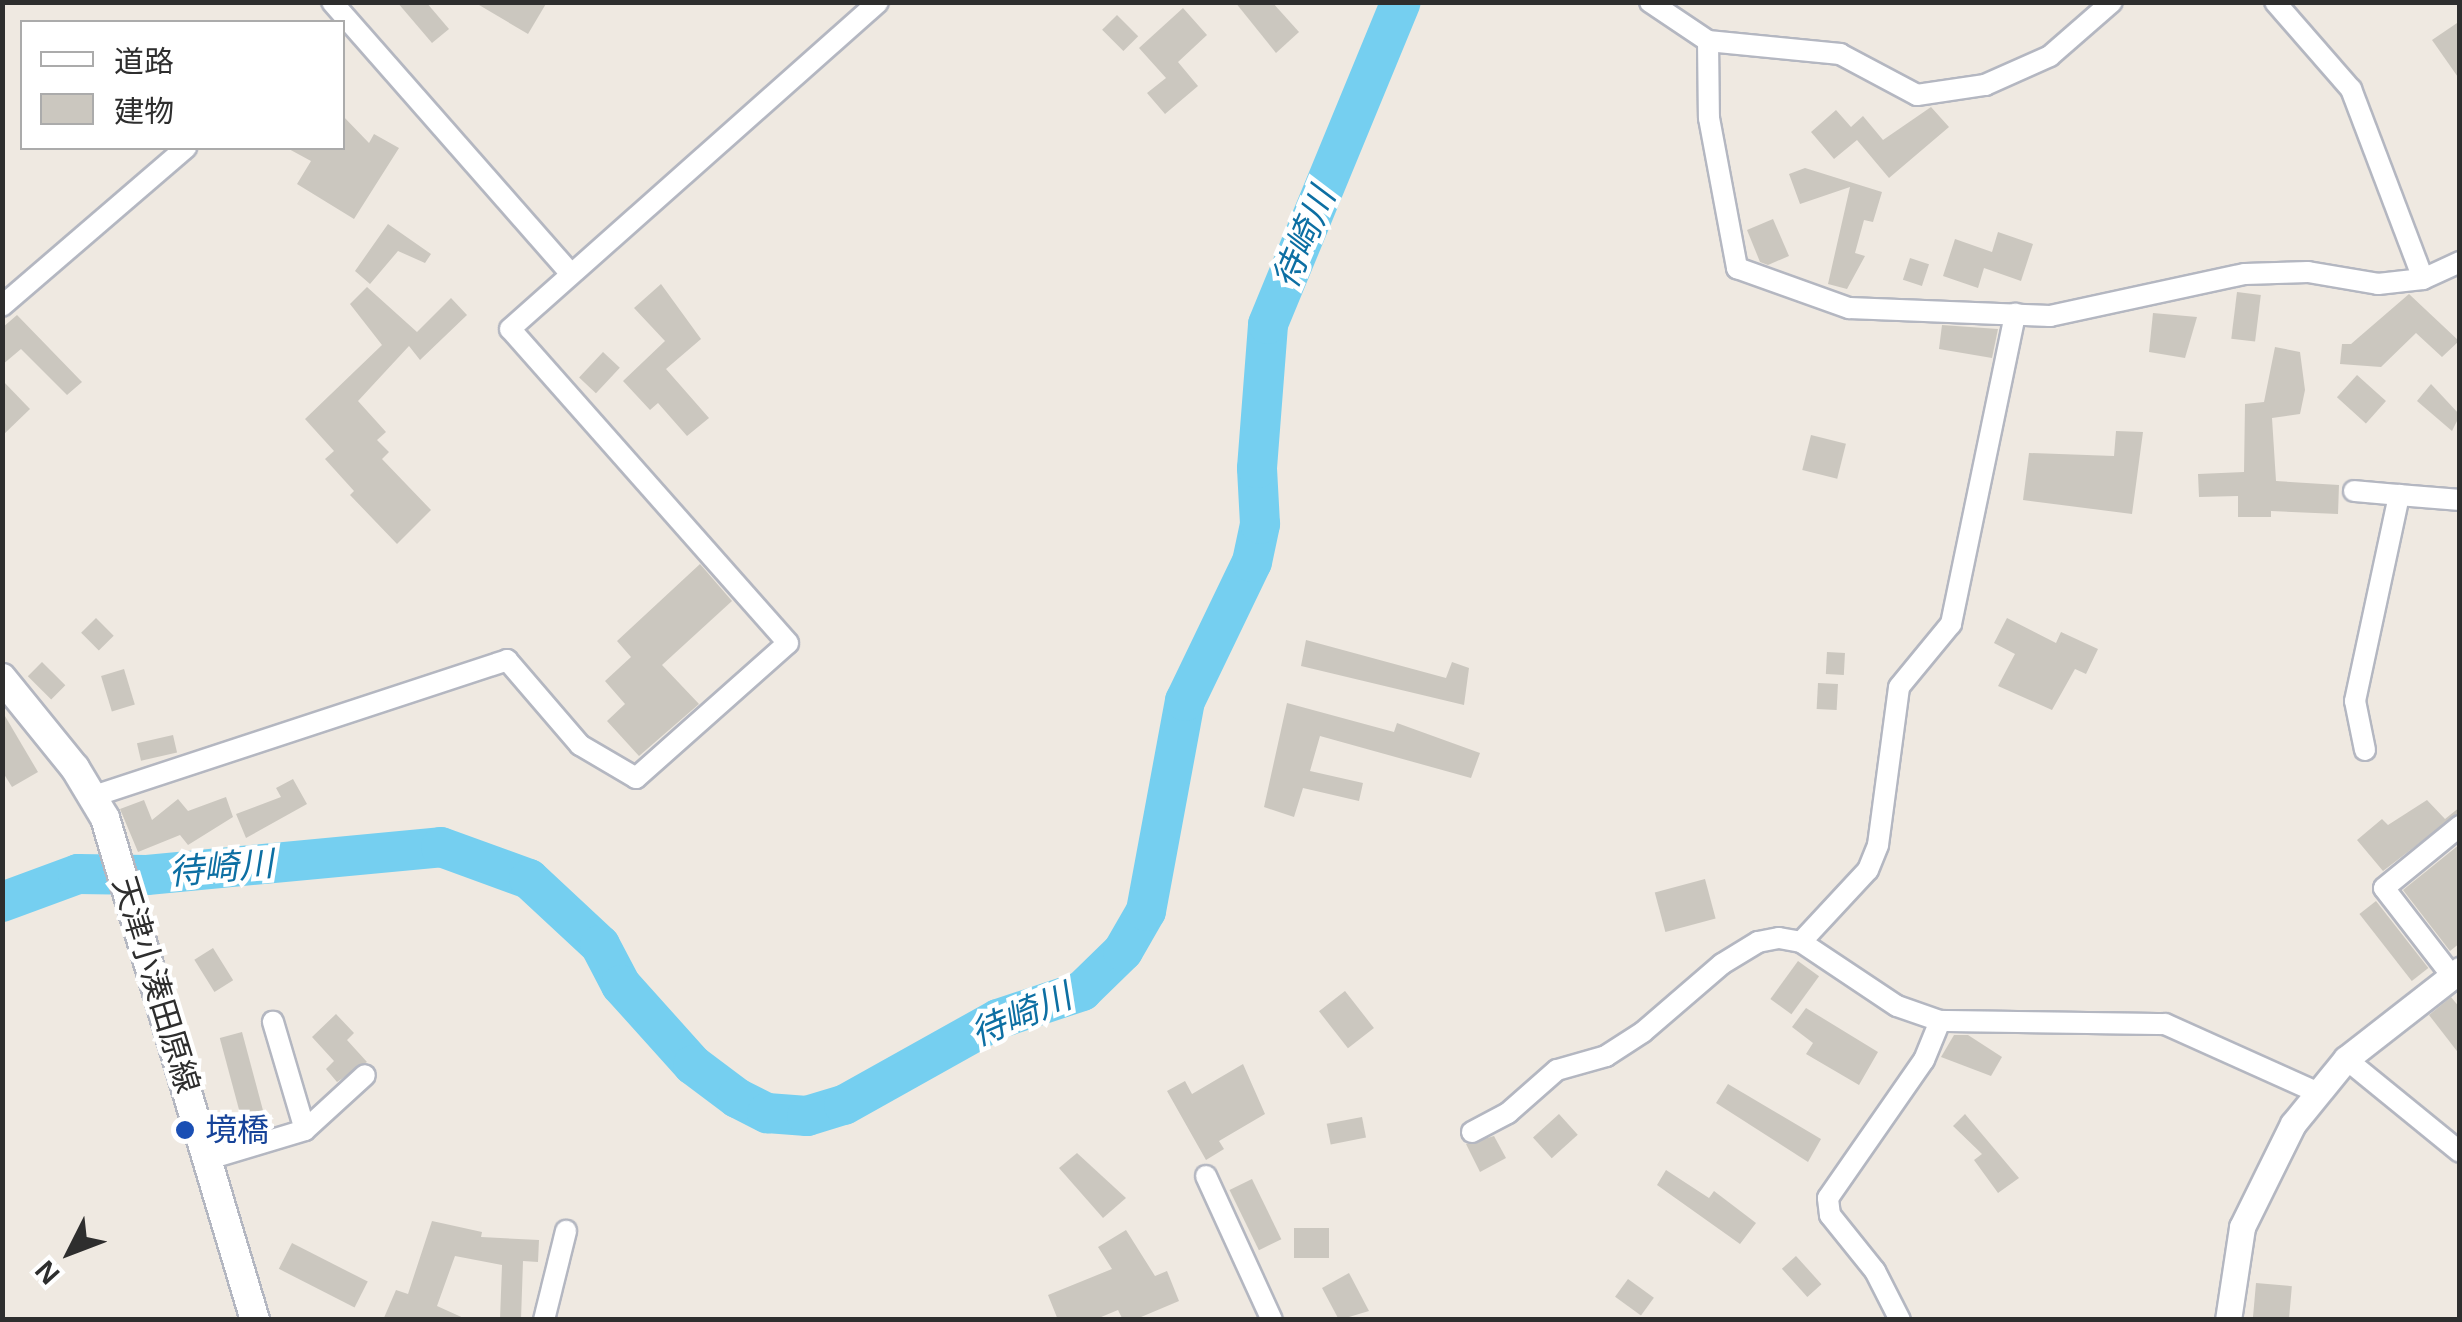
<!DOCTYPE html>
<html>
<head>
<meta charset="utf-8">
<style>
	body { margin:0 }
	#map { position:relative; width:2462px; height:1322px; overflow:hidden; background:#efe9e1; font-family:Helvetica,"Noto Sans JP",sans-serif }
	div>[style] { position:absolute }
	.river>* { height:40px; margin:-20px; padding:0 20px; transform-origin:20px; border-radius:20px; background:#75cff0 }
	.building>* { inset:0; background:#cbc7bf; transform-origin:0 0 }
	.roads { filter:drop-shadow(2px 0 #b4b7c1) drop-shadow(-2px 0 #b4b7c1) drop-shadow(0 2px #b4b7c1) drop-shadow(0 -2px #b4b7c1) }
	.minor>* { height:20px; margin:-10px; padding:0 10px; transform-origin:10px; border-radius:10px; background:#fff }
	.tertiary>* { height:25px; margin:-12.5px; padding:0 12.5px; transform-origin:12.5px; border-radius:12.5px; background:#fff }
	.secondary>* { height:28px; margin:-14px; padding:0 14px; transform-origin:14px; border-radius:14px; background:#fff }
	.dots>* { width:28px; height:28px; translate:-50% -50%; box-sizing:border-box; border:5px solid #fff; border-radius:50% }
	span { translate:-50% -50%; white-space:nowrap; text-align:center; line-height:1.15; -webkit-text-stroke:9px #fff; paint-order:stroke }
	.street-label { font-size:32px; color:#2e2e2e }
	.transit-label { font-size:32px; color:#164399 }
	.left { translate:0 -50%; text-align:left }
	.water-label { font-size:35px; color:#0d6fa3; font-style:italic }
	.frame { position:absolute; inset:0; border:5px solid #2e2e2e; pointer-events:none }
	.legend { position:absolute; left:20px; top:20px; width:325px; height:130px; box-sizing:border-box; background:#fff; border:2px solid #ababab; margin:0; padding:12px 18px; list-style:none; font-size:30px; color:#2e2e2e }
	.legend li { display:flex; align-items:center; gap:20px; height:50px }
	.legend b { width:50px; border:2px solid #ababab }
	.north { position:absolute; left:20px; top:1202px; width:100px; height:100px; -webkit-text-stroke:8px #fff; paint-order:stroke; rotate:228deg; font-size:28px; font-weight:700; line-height:40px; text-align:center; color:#2e2e2e }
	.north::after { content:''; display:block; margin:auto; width:35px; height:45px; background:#2e2e2e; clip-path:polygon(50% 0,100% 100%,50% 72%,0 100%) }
</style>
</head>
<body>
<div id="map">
	<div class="river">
		<i style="left:2px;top:902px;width:81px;rotate:-20.2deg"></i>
		<i style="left:78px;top:874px;width:69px;rotate:0.8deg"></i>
		<i style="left:147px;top:875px;width:295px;rotate:-5.4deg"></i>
		<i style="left:441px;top:847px;width:94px;rotate:20deg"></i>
		<i style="left:529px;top:879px;width:97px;rotate:42.9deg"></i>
		<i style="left:600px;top:945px;width:45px;rotate:62.3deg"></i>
		<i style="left:621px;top:985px;width:108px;rotate:48deg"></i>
		<i style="left:693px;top:1065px;width:55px;rotate:36.9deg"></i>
		<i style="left:737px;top:1098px;width:34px;rotate:27deg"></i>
		<i style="left:767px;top:1113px;width:40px;rotate:4.3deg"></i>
		<i style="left:807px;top:1116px;width:39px;rotate:-17deg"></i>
		<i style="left:844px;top:1105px;width:176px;rotate:-29.2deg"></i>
		<i style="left:998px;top:1019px;width:89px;rotate:-18.4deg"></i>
		<i style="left:1082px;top:991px;width:57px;rotate:-44.3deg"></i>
		<i style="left:1123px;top:951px;width:46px;rotate:-60.1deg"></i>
		<i style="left:1146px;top:911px;width:214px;rotate:-79.5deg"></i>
		<i style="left:1185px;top:701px;width:154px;rotate:-64.3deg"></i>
		<i style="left:1252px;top:562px;width:39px;rotate:-78deg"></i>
		<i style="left:1260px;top:524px;width:56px;rotate:-93.1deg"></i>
		<i style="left:1257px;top:468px;width:144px;rotate:-85.6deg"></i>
		<i style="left:1268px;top:324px;width:348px;rotate:-67.6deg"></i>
	</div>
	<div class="building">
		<i style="clip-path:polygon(397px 2px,426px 2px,449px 29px,432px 43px)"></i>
		<i style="clip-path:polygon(474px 2px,547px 2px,528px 34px)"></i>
		<i style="clip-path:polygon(1235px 2px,1272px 2px,1299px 32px,1276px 53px)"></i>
		<i style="clip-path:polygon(1183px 8px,1207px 35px,1178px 62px,1198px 86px,1165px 114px,1147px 93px,1166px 78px,1139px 48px)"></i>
		<i style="left:1117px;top:15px;width:30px;height:21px;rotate:45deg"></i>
		<i style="clip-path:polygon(2460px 21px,2460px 80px,2432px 40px)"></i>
		<i style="clip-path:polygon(1931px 107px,1949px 127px,1889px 178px,1857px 140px,1834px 159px,1811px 132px,1836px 110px,1851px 127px,1863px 116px,1883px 140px)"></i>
		<i style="clip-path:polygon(342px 115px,369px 143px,374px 134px,399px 148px,354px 219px,297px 184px,311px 161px,287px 148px,342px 148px)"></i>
		<i style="clip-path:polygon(1805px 168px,1882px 192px,1873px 222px,1864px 220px,1855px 253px,1865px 256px,1847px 289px,1828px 284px,1850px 187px,1800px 204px,1789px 174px)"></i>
		<i style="clip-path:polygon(1773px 219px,1789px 256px,1768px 265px,1760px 262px,1747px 230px)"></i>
		<i style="clip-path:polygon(388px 224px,431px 254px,425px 263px,398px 251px,370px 284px,355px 271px)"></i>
		<i style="clip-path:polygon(1998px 232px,2033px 244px,2021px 281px,1984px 268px,1978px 288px,1943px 276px,1955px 239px,1992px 252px)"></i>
		<i style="left:1910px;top:258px;width:20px;height:23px;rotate:18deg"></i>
		<i style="clip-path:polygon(661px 284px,701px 339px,666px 369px,709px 418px,687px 436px,658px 403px,650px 410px,623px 381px,665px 341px,634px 308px)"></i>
		<i style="clip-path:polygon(367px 287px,417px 332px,451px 298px,467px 315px,420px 360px,409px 346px,358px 401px,386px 432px,377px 440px,389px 452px,382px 459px,431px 510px,397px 544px,350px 495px,354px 491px,325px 459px,334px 451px,305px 419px,382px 345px,350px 304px)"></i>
		<i style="left:2237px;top:292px;width:24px;height:47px;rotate:7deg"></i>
		<i style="clip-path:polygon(2409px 294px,2459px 341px,2442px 357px,2416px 333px,2381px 367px,2340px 364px,2342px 344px,2351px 344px)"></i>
		<i style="clip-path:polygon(2153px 313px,2197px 317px,2185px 358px,2149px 352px)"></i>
		<i style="clip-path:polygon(17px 315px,82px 382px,67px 395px,21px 349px,2px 365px,2px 328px)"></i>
		<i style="clip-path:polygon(1942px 325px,1998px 329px,1992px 358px,1939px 349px)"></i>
		<i style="clip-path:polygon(2275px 347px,2300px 352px,2305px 390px,2300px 414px,2272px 418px,2276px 481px,2339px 485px,2338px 514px,2271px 511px,2271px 517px,2238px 517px,2238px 496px,2199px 497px,2198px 474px,2244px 472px,2245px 404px,2264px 402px)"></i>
		<i style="left:603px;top:352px;width:23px;height:35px;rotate:43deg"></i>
		<i style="left:2357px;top:375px;width:39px;height:30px;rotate:42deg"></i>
		<i style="clip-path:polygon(2px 380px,30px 409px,2px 436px)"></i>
		<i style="clip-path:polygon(2431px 384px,2460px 415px,2452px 431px,2417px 401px)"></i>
		<i style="clip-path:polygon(2116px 431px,2143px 432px,2132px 514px,2023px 500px,2029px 453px,2114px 456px)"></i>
		<i style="left:1811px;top:435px;width:36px;height:36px;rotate:14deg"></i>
		<i style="clip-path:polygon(700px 564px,732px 601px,662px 665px,699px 704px,639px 756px,607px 721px,625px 704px,605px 681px,631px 657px,617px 641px)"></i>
		<i style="left:96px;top:618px;width:25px;height:21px;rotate:45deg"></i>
		<i style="clip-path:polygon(2007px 618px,2056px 643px,2061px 632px,2098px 649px,2086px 674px,2075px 669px,2052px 710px,1998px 686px,2015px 654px,1994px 643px)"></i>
		<i style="clip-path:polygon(1306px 640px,1446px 678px,1452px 662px,1469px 668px,1464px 705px,1301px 666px)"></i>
		<i style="left:1827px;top:652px;width:18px;height:22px;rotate:3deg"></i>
		<i style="left:42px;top:662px;width:33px;height:20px;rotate:45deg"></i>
		<i style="left:124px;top:669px;width:37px;height:24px;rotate:73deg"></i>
		<i style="left:1818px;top:683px;width:20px;height:26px;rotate:3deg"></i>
		<i style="clip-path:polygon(1287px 703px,1394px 732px,1397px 723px,1480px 753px,1471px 778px,1320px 736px,1310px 771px,1363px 783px,1359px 801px,1303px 788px,1294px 817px,1264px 807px)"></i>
		<i style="clip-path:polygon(2px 711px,38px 772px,12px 787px,2px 771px)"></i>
		<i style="left:173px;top:735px;width:18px;height:37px;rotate:77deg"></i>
		<i style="clip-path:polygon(293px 779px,307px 804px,246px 838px,236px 814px,281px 797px,276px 788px)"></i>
		<i style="clip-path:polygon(226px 797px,233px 817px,188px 845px,180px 835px,138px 852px,120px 809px,144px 800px,152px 820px,178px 799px,188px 811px)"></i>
		<i style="clip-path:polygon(2427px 800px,2445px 819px,2460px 807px,2460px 812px,2383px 871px,2357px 840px,2382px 819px,2388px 825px)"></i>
		<i style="clip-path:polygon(2460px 844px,2460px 943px,2450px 951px,2403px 890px)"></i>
		<i style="left:1705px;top:879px;width:41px;height:52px;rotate:75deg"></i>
		<i style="left:2376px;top:901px;width:85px;height:21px;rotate:52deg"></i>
		<i style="left:213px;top:948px;width:38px;height:22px;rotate:58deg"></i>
		<i style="left:1798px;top:961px;width:26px;height:47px;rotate:36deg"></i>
		<i style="left:1345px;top:991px;width:47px;height:33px;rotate:52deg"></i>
		<i style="clip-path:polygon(2451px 997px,2460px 1008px,2460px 1055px,2429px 1015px)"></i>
		<i style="clip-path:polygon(1806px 1008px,1878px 1052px,1859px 1085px,1806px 1054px,1813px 1043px,1792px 1027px)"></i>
		<i style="clip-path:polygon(336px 1014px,354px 1033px,347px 1040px,367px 1062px,337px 1082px,326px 1069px,334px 1061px,312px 1037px)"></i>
		<i style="left:242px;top:1032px;width:98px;height:23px;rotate:75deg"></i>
		<i style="clip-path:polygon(1954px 1035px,1968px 1035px,2002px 1057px,1991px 1076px,1941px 1057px)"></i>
		<i style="clip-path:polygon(1243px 1064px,1265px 1114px,1219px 1141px,1224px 1149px,1206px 1160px,1167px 1091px,1185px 1081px,1192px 1094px)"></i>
		<i style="clip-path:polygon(1728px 1084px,1821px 1139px,1808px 1162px,1716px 1103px)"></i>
		<i style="left:1559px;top:1114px;width:28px;height:35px;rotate:48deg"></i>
		<i style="clip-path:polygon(1965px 1114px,2019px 1178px,1998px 1193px,1974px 1160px,1982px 1154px,1953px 1126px)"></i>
		<i style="left:1362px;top:1117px;width:21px;height:36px;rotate:79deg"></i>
		<i style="clip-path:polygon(1494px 1136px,1506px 1158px,1480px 1172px,1466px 1144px)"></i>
		<i style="clip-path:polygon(1077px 1153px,1126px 1198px,1103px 1218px,1059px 1168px)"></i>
		<i style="clip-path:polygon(1666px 1170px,1709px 1198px,1714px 1191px,1756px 1223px,1740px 1244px,1657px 1185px)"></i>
		<i style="left:1252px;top:1179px;width:67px;height:25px;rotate:64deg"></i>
		<i style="clip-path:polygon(432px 1221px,482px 1232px,481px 1237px,539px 1240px,538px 1262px,523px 1261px,521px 1320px,500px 1320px,502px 1265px,455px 1256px,437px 1306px,468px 1320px,383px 1320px,396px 1290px,408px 1294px)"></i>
		<i style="left:1329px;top:1228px;width:30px;height:35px;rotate:90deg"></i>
		<i style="clip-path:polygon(1126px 1230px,1155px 1276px,1167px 1271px,1179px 1301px,1134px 1320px,1123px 1320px,1118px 1310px,1094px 1320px,1058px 1320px,1048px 1295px,1112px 1269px,1098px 1247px)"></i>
		<i style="left:292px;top:1243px;width:85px;height:29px;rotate:27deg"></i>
		<i style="left:1796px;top:1256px;width:38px;height:19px;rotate:48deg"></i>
		<i style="clip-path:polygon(1349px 1273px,1369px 1311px,1339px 1320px,1322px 1288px)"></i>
		<i style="left:1628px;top:1279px;width:32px;height:22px;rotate:36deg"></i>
		<i style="left:2256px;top:1283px;width:36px;height:35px;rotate:5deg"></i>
	</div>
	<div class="roads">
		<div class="minor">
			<i style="left:332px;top:2px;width:361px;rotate:48.7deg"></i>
			<i style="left:1650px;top:2px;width:70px;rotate:33.9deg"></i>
			<i style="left:1708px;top:41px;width:133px;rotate:5.6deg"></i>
			<i style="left:1840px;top:54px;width:87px;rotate:28deg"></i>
			<i style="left:1917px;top:95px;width:69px;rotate:-8.4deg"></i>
			<i style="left:1985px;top:85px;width:71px;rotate:-24deg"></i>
			<i style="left:2050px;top:56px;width:82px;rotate:-41.1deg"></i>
			<i style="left:2275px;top:2px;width:116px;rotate:48.9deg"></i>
			<i style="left:2351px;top:89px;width:203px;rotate:69.2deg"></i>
			<i style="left:1708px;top:41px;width:77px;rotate:89.3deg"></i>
			<i style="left:1709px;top:118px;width:153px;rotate:79.4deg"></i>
			<i style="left:1737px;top:268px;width:119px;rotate:19.7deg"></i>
			<i style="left:1849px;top:308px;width:201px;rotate:2.3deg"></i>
			<i style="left:2050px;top:316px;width:199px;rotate:-12.2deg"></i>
			<i style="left:2245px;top:274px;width:63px;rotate:-1.8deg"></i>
			<i style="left:2308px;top:272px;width:71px;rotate:9.7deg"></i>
			<i style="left:2378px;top:284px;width:45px;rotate:-6.3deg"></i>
			<i style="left:2423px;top:279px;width:41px;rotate:-24.7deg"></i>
			<i style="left:2px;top:306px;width:243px;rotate:-40.7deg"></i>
			<i style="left:2354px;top:491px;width:45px;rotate:5.1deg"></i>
			<i style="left:2365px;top:750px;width:50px;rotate:-101.5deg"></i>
			<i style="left:2355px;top:701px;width:211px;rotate:-77.9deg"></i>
			<i style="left:2399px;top:495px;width:61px;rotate:4.7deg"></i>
			<i style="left:94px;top:796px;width:435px;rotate:-18.2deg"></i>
			<i style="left:507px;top:660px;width:112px;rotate:49.3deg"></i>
			<i style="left:580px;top:745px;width:65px;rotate:30.5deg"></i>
			<i style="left:636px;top:778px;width:203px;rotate:-41.6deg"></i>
			<i style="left:788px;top:643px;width:419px;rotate:-131.5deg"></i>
			<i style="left:510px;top:329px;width:492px;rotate:-41.6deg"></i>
			<i style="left:1801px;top:942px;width:98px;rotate:-47.1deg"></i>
			<i style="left:1868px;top:870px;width:27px;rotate:-68deg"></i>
			<i style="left:1878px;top:845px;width:159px;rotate:-82.4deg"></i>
			<i style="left:1899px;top:687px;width:82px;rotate:-50.5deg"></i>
			<i style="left:1951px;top:624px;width:317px;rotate:-78.3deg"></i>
			<i style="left:2452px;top:976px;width:111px;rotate:-127.7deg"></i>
			<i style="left:2384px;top:888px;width:98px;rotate:-39.2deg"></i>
			<i style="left:2346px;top:1059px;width:147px;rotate:39.2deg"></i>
			<i style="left:305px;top:1130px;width:81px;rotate:-42.5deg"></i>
			<i style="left:1472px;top:1132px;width:41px;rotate:-27.8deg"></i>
			<i style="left:1508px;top:1113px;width:65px;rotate:-41.3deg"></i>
			<i style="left:1557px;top:1070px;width:51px;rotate:-15.9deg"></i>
			<i style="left:1606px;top:1056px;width:44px;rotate:-33deg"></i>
			<i style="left:1643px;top:1032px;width:104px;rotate:-40.7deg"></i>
			<i style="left:1722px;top:964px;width:42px;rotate:-31.4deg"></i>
			<i style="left:1758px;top:942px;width:21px;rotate:-11deg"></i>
			<i style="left:1779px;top:938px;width:22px;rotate:10deg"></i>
			<i style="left:1801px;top:942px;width:115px;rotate:33.7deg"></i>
			<i style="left:1897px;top:1006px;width:46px;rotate:19.2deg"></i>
			<i style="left:1940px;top:1021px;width:225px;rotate:0.8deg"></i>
			<i style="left:2165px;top:1024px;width:166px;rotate:24.2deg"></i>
			<i style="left:209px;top:1159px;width:100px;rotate:-16.8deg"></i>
			<i style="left:305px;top:1130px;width:113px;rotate:-106.5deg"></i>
			<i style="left:1206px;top:1176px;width:158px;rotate:65.4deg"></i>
			<i style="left:544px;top:1320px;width:92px;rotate:-76.1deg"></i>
			<i style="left:1900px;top:1320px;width:55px;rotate:-117deg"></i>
			<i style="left:1875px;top:1271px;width:72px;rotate:-128.8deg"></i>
			<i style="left:1830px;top:1215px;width:17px;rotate:-97deg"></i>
			<i style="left:1828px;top:1198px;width:168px;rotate:-55.2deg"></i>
			<i style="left:1924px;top:1060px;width:42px;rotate:-67.7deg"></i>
		</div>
		<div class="tertiary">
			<i style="left:2228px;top:1320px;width:94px;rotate:-81.4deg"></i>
			<i style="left:2242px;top:1227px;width:115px;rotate:-63.7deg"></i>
			<i style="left:2293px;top:1124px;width:84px;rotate:-50.8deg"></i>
			<i style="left:2346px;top:1059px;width:145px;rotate:-38deg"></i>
		</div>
		<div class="secondary">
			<i style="left:2px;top:678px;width:116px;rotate:51deg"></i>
			<i style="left:75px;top:768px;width:58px;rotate:59deg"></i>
			<i style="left:105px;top:818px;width:524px;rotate:73.36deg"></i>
		</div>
	</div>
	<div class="dots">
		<i style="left:185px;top:1130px;background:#1a4fb4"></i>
	</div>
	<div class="street-label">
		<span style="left:156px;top:985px;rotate:73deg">天津小湊田原線</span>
	</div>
	<div class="transit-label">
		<span class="left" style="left:205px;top:1130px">境橋</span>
	</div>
	<div class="water-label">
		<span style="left:1304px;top:238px;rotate:-67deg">待崎川</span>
		<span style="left:221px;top:868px;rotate:-5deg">待崎川</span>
		<span style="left:1021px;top:1015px;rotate:-23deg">待崎川</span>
	</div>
	<div class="frame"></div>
	<ul class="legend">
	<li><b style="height:12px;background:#fff"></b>道路</li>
	<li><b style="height:28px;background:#cbc7bf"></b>建物</li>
	</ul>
	<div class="north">N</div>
</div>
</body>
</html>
